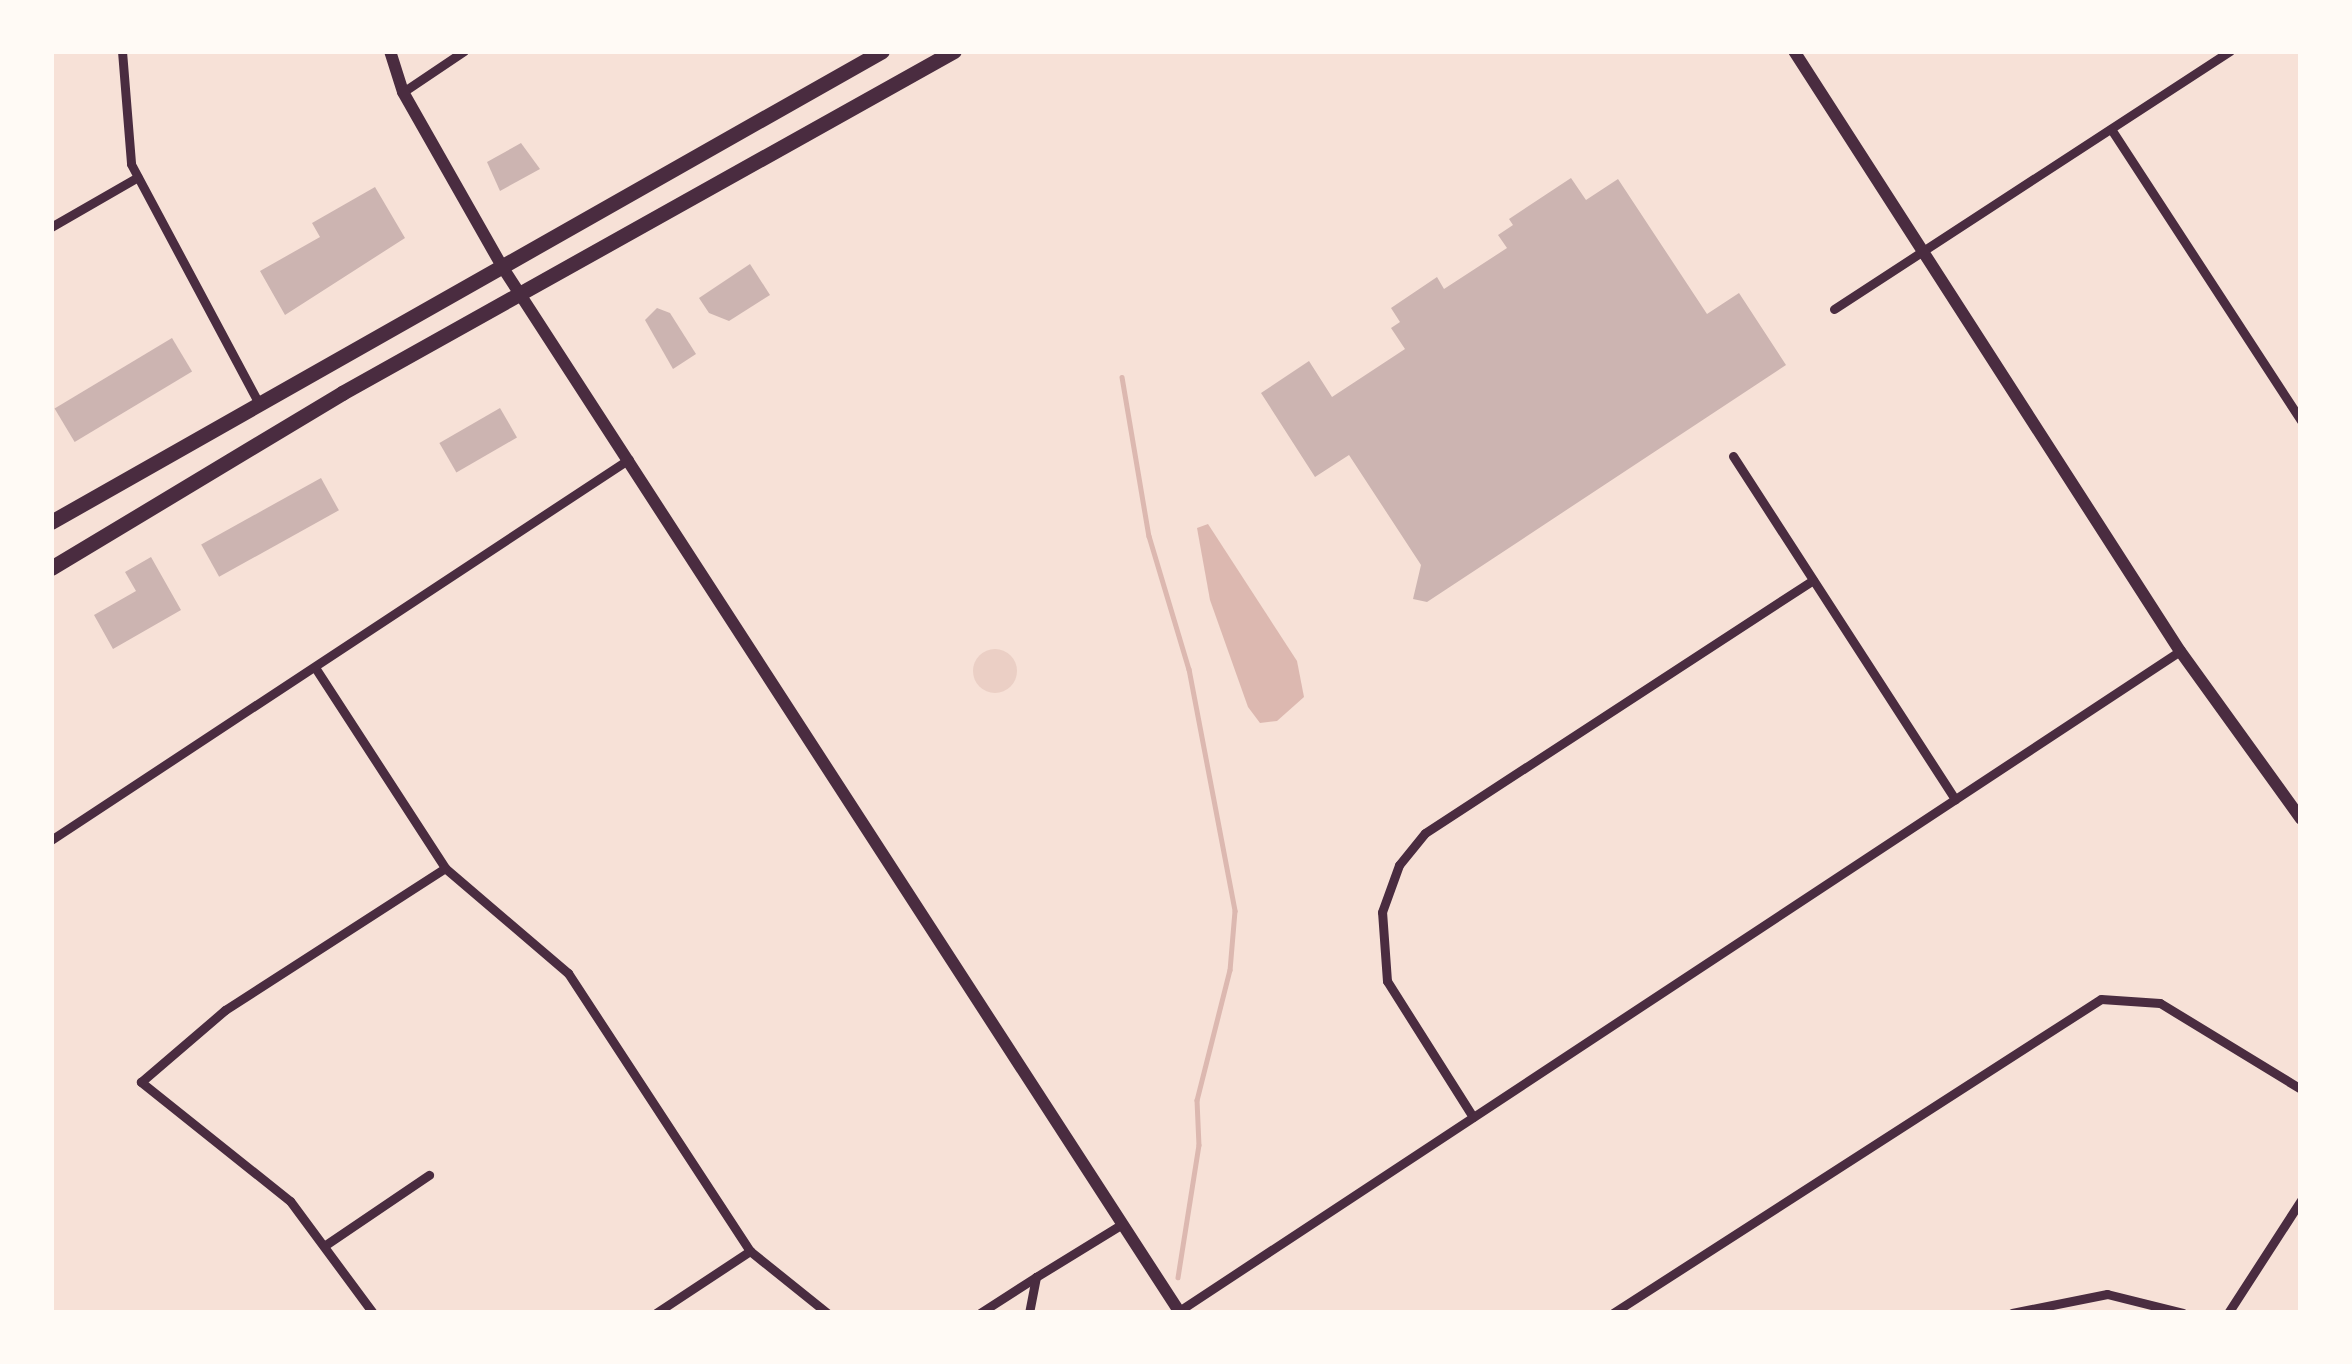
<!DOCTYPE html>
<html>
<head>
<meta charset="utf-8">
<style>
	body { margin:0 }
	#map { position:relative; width:2352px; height:1364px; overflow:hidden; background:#f7e1d7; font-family:Literata,serif }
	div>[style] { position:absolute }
	.green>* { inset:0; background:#ebcfc5 }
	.round { border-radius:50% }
	.water>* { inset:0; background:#dcb8b0 }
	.stream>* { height:4.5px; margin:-2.25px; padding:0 2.25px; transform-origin:2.25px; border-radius:2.25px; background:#dcb8b0 }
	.building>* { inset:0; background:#ccb4b1; transform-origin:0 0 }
	.minor>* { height:9px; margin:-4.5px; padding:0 4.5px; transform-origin:4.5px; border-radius:4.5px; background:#4a2c40 }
	.tertiary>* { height:12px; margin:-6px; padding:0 6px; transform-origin:6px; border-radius:6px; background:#4a2c40 }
	.primary>* { height:15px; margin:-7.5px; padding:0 7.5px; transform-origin:7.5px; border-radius:7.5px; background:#4a2c40 }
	span { translate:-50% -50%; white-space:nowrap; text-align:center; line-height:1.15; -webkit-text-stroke:12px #fffaf5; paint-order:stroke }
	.frame { position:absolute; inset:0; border:54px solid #fffaf5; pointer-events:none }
</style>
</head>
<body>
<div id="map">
	<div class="green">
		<i class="round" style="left:973px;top:649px;width:44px;height:44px"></i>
	</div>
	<div class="water">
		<i style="clip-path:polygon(1208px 524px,1297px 661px,1304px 697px,1277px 721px,1260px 723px,1248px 707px,1210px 600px,1197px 528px)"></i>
	</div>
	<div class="stream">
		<i style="left:1122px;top:377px;width:161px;rotate:80.4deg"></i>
		<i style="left:1149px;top:536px;width:139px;rotate:73.3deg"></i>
		<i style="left:1189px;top:669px;width:246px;rotate:79.2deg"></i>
		<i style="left:1235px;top:911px;width:59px;rotate:94.8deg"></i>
		<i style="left:1230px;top:970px;width:134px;rotate:104.2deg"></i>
		<i style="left:1197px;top:1100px;width:45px;rotate:87.5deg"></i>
		<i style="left:1199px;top:1145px;width:134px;rotate:99deg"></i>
	</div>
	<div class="building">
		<i style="clip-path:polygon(521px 143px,540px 169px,500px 191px,487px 162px)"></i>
		<i style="clip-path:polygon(1571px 178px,1586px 200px,1618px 179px,1707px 314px,1739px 293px,1786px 365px,1427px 602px,1413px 599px,1421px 565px,1349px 455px,1315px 477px,1261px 393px,1309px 361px,1332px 397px,1405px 349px,1391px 328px,1400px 322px,1391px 308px,1437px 277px,1444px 289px,1507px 248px,1498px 235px,1513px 225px,1509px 219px)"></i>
		<i style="clip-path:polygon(375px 187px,405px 238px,285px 315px,260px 271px,320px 237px,312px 223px)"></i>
		<i style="clip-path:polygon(750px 264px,770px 295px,729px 321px,709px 313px,699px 298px)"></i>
		<i style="clip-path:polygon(657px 308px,670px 313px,696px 354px,673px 369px,645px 320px)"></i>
		<i style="left:172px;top:338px;width:39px;height:137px;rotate:59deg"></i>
		<i style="left:500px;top:408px;width:34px;height:70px;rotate:60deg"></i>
		<i style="left:321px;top:478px;width:37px;height:137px;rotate:61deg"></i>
		<i style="clip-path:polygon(151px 557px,181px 610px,113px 649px,94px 615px,136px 591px,125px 572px)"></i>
	</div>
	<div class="minor">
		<i style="left:122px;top:51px;width:113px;rotate:85.4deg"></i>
		<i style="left:131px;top:164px;width:272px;rotate:61.9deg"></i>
		<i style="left:403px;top:92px;width:73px;rotate:-33.9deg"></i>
		<i style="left:2111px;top:129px;width:348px;rotate:56.9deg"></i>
		<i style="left:51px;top:227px;width:100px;rotate:-29.9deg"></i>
		<i style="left:1834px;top:309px;width:473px;rotate:-33.1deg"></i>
		<i style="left:1733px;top:456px;width:409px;rotate:57.1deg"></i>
		<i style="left:316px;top:669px;width:237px;rotate:57deg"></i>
		<i style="left:445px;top:868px;width:162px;rotate:40.5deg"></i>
		<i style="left:568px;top:973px;width:332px;rotate:56.8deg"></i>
		<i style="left:750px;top:1251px;width:99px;rotate:38.8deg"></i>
		<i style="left:51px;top:840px;width:692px;rotate:-33.39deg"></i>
		<i style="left:1473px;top:1117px;width:161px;rotate:-122.3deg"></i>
		<i style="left:1387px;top:981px;width:69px;rotate:-94.1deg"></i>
		<i style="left:1382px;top:912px;width:50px;rotate:-70.1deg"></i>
		<i style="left:1399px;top:865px;width:41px;rotate:-50.9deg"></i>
		<i style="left:1425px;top:833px;width:463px;rotate:-33.1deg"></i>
		<i style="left:324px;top:1246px;width:127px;rotate:-34.1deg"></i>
		<i style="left:1179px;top:1311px;width:1199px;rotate:-33.4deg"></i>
		<i style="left:373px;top:1313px;width:139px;rotate:-126.5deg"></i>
		<i style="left:290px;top:1201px;width:191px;rotate:-141.4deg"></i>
		<i style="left:141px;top:1082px;width:111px;rotate:-40.6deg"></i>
		<i style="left:225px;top:1010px;width:262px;rotate:-32.8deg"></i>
		<i style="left:656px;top:1313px;width:113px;rotate:-33.4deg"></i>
		<i style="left:980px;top:1313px;width:67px;rotate:-32.7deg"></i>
		<i style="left:1029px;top:1313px;width:37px;rotate:-79deg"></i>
		<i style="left:1036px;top:1277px;width:101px;rotate:-31.6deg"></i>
		<i style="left:1613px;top:1313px;width:580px;rotate:-32.76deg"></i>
		<i style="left:2101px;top:999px;width:59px;rotate:3.9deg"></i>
		<i style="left:2160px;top:1003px;width:165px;rotate:31.4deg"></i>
		<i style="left:2012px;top:1313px;width:97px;rotate:-11.3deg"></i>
		<i style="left:2107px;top:1294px;width:78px;rotate:14deg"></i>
		<i style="left:2228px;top:1313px;width:135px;rotate:-57.1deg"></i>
	</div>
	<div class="tertiary">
		<i style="left:390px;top:51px;width:43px;rotate:72.4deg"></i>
		<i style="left:403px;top:92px;width:202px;rotate:60.4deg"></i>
		<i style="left:503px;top:268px;width:1245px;rotate:57.06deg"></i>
		<i style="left:1794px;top:51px;width:713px;rotate:57.25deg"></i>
		<i style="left:2180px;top:651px;width:207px;rotate:54.2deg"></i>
	</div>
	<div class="primary">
		<i style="left:51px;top:522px;width:955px;rotate:-29.54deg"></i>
		<i style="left:51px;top:568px;width:340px;rotate:-31deg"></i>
		<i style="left:342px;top:393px;width:701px;rotate:-29.2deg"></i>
	</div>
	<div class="frame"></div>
</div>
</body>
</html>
